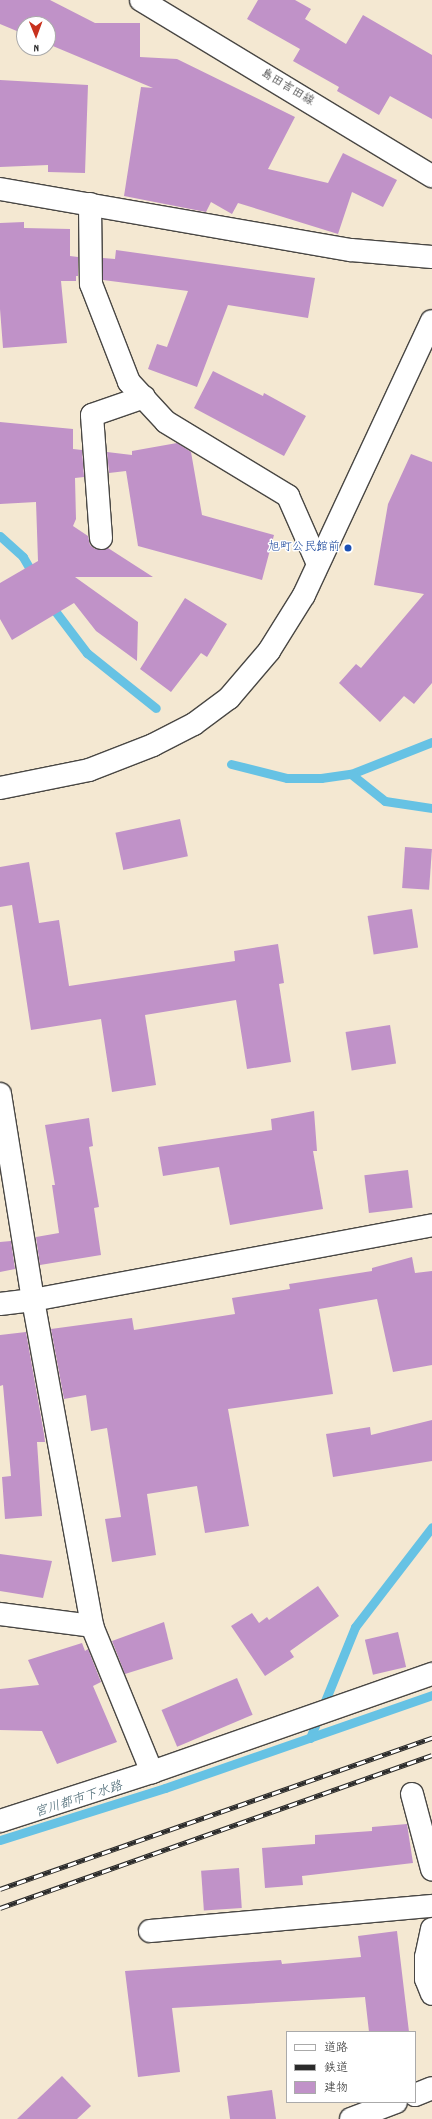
<!DOCTYPE html>
<html>
<head>
<meta charset="utf-8">
<style>
	body { margin:0 }
	#map { position:relative; width:432px; height:2119px; overflow:hidden; background:#f4e8d2; font-family:Dekko,"Klee One",sans-serif }
	div>[style] { position:absolute }
	.stream>* { height:9px; margin:-4.5px; padding:0 4.5px; transform-origin:4.5px; border-radius:4.5px; background:#66c2e4 }
	.building>* { inset:0; background:#c092c8; transform-origin:0 0 }
	.roads { filter:drop-shadow(1px 0 #494744) drop-shadow(-1px 0 #494744) drop-shadow(0 1px #494744) drop-shadow(0 -1px #494744) }
	.minor>* { height:22px; margin:-11px; padding:0 11px; transform-origin:11px; border-radius:11px; background:#fff }
	.tertiary>* { height:22px; margin:-11px; padding:0 11px; transform-origin:11px; border-radius:11px; background:#fff }
	.primary>* { height:22px; margin:-11px; padding:0 11px; transform-origin:11px; border-radius:11px; background:#fff }
	.rail>* { height:4.5px; margin-top:-2.25px; transform-origin:0; background:repeating-linear-gradient(90deg,#fff 0 9px,#2b2b2b 0 18px); box-sizing:border-box; border-block:1px solid #2b2b2b }
	.dots>* { width:11px; height:11px; translate:-50% -50%; box-sizing:border-box; border:2px solid #fff; border-radius:50% }
	span { translate:-50% -50%; white-space:nowrap; text-align:center; line-height:1.15; -webkit-text-stroke:3px #fff; paint-order:stroke }
	.street-label { font-size:12px; color:#2b2b2b }
	.transit-label { font-size:12px; color:#164399 }
	.right { translate:-100% -50%; text-align:right }
	.water-label { font-size:13px; color:#40606c; font-style:italic }
	.legend { position:absolute; left:286px; top:2031px; width:130px; height:72px; box-sizing:border-box; background:#fff; border:1px solid #aaa; margin:0; padding:5px 7px; list-style:none; font-size:12px; color:#2b2b2b }
	.legend li { display:flex; align-items:center; gap:8px; height:20px }
	.legend b { width:20px; border:1px solid #aaa }
	.north { position:absolute; left:16px; top:16px; width:40px; height:40px; box-sizing:border-box; background:#fff; border:1px solid #aaa; border-radius:50%; rotate:179deg; font-size:11px; font-weight:700; line-height:16px; text-align:center; color:#2b2b2b }
	.north::after { content:''; display:block; margin:auto; width:14px; height:18px; background:#c8321e; clip-path:polygon(50% 0,100% 100%,50% 72%,0 100%) }
</style>
</head>
<body>
<div id="map">
	<div class="stream">
		<i style="left:0;top:536px;width:31px;rotate:42deg"></i>
		<i style="left:23px;top:557px;width:22px;rotate:60deg"></i>
		<i style="left:49px;top:603px;width:63px;rotate:52.8deg"></i>
		<i style="left:87px;top:653px;width:88px;rotate:38.6deg"></i>
		<i style="left:231px;top:764px;width:58px;rotate:14deg"></i>
		<i style="left:287px;top:778px;width:34px"></i>
		<i style="left:321px;top:778px;width:30px;rotate:-8deg"></i>
		<i style="left:351px;top:774px;width:87px;rotate:-21.6deg"></i>
		<i style="left:351px;top:774px;width:43px;rotate:38.5deg"></i>
		<i style="left:385px;top:801px;width:48px;rotate:8.5deg"></i>
		<i style="left:310px;top:1738px;width:120px;rotate:-67.9deg"></i>
		<i style="left:355px;top:1627px;width:126px;rotate:-52.4deg"></i>
		<i style="left:0;top:1840px;width:173px;rotate:-17.5deg"></i>
		<i style="left:165px;top:1788px;width:283px;rotate:-19.2deg"></i>
	</div>
	<div class="building">
		<i style="clip-path:polygon(0 0,50px 0,95px 23px,140px 23px,140px 57px,177px 59px,295px 117px,268px 169px,328px 183px,343px 153px,397px 180px,383px 207px,352px 192px,338px 234px,238px 203px,232px 214px,211px 202px,206px 212px,124px 196px,141px 87px,153px 88px,48px 44px,48px 24px,24px 24px,24px 34px,0 24px)"></i>
		<i style="clip-path:polygon(258px 0,295px 0,311px 9px,305px 19px,346px 44px,363px 15px,432px 55px,432px 119px,390px 96px,379px 115px,337px 91px,339px 87px,293px 61px,300px 49px,247px 19px)"></i>
		<i style="clip-path:polygon(0 80px,88px 85px,85px 173px,48px 172px,48px 165px,0 167px)"></i>
		<i style="clip-path:polygon(24px 222px,24px 228px,70px 229px,70px 256px,78px 257px,78px 276px,76px 276px,76px 281px,61px 281px,67px 343px,3px 348px,0 309px,0 223px)"></i>
		<i style="clip-path:polygon(116px 250px,315px 278px,308px 318px,228px 305px,197px 387px,148px 369px,157px 344px,167px 347px,188px 291px,103px 280px,103px 258px,115px 259px)"></i>
		<i style="clip-path:polygon(213px 371px,263px 396px,264px 393px,306px 416px,284px 456px,194px 408px)"></i>
		<i style="clip-path:polygon(0 422px,73px 429px,73px 449px,82px 450px,84px 477px,75px 478px,76px 519px,73px 526px,88px 536px,90px 545px,95px 549px,108px 548px,153px 577px,75px 577px,138px 622px,137px 661px,96px 631px,74px 603px,12px 640px,0 619px,0 583px,38px 561px,36px 502px,0 504px)"></i>
		<i style="clip-path:polygon(177px 443px,191px 452px,202px 515px,274px 535px,262px 580px,138px 546px,126px 471px,109px 473px,107px 452px,132px 455px,132px 451px)"></i>
		<i style="clip-path:polygon(411px 454px,432px 462px,432px 683px,414px 704px,404px 696px,380px 722px,339px 683px,356px 664px,361px 668px,424px 594px,374px 585px,388px 504px)"></i>
		<i style="clip-path:polygon(185px 598px,227px 624px,207px 657px,201px 653px,171px 692px,140px 669px)"></i>
		<i style="left:180px;top:819px;width:38px;height:66px;rotate:78deg"></i>
		<i style="left:405px;top:847px;width:27px;height:41px;rotate:4deg"></i>
		<i style="clip-path:polygon(29px 862px,39px 923px,59px 920px,69px 986px,235px 961px,234px 951px,278px 944px,284px 983px,279px 984px,291px 1062px,247px 1069px,236px 1000px,145px 1015px,156px 1085px,112px 1092px,101px 1019px,31px 1030px,12px 905px,0 907px,0 867px)"></i>
		<i style="left:412px;top:909px;width:39px;height:45px;rotate:81deg"></i>
		<i style="left:390px;top:1025px;width:39px;height:45px;rotate:81deg"></i>
		<i style="clip-path:polygon(314px 1111px,317px 1151px,313px 1151px,323px 1209px,230px 1225px,219px 1167px,163px 1176px,158px 1147px,272px 1130px,271px 1119px)"></i>
		<i style="clip-path:polygon(89px 1118px,93px 1146px,89px 1147px,99px 1207px,94px 1208px,101px 1255px,40px 1265px,36px 1237px,59px 1233px,52px 1185px,55px 1185px,45px 1125px)"></i>
		<i style="left:408px;top:1170px;width:38px;height:44px;rotate:83deg"></i>
		<i style="clip-path:polygon(11px 1241px,15px 1269px,0 1272px,0 1242px)"></i>
		<i style="clip-path:polygon(412px 1257px,415px 1273px,432px 1271px,432px 1365px,393px 1372px,377px 1299px,319px 1309px,333px 1394px,228px 1409px,249px 1526px,205px 1533px,197px 1486px,147px 1494px,156px 1555px,112px 1562px,105px 1519px,121px 1517px,107px 1428px,91px 1431px,86px 1395px,64px 1399px,51px 1329px,132px 1318px,134px 1330px,235px 1314px,232px 1298px,290px 1289px,289px 1284px,372px 1271px,372px 1268px)"></i>
		<i style="clip-path:polygon(26px 1332px,44px 1434px,45px 1442px,37px 1442px,42px 1516px,5px 1519px,2px 1477px,11px 1476px,3px 1385px,0 1386px,0 1335px)"></i>
		<i style="clip-path:polygon(432px 1420px,432px 1461px,333px 1477px,326px 1434px,370px 1427px,371px 1435px)"></i>
		<i style="clip-path:polygon(0 1554px,52px 1561px,43px 1598px,0 1591px)"></i>
		<i style="clip-path:polygon(318px 1586px,339px 1616px,290px 1651px,294px 1657px,265px 1676px,231px 1626px,252px 1613px,259px 1623px,267px 1617px,269px 1620px)"></i>
		<i style="clip-path:polygon(164px 1622px,173px 1659px,125px 1674px,112px 1641px)"></i>
		<i style="left:398px;top:1632px;width:36px;height:34px;rotate:77deg"></i>
		<i style="clip-path:polygon(82px 1643px,85px 1651px,88px 1649px,101px 1682px,93px 1686px,117px 1742px,57px 1764px,42px 1731px,0 1730px,0 1689px,39px 1685px,28px 1660px)"></i>
		<i style="left:237px;top:1678px;width:40px;height:82px;rotate:67deg"></i>
		<i style="clip-path:polygon(407px 1824px,413px 1863px,302px 1876px,303px 1885px,265px 1888px,262px 1848px,315px 1844px,315px 1835px,372px 1831px,372px 1827px)"></i>
		<i style="left:239px;top:1868px;width:40px;height:38px;rotate:86deg"></i>
		<i style="clip-path:polygon(397px 1931px,409px 2032px,369px 2032px,365px 1997px,172px 2008px,180px 2072px,138px 2077px,125px 1971px,281px 1960px,282px 1964px,361px 1957px,358px 1936px)"></i>
		<i style="clip-path:polygon(62px 2076px,91px 2106px,77px 2119px,17px 2119px)"></i>
		<i style="clip-path:polygon(272px 2090px,276px 2119px,230px 2119px,227px 2096px)"></i>
	</div>
	<div class="roads">
		<div class="minor">
			<i style="left:0;top:189px;width:356px;rotate:9.9deg"></i>
			<i style="left:351px;top:250px;width:81px;rotate:4.9deg"></i>
			<i style="left:90px;top:204px;width:80px;rotate:89.3deg"></i>
			<i style="left:91px;top:284px;width:105px;rotate:68.8deg"></i>
			<i style="left:129px;top:382px;width:54px;rotate:47.2deg"></i>
			<i style="left:166px;top:422px;width:143px;rotate:31.2deg"></i>
			<i style="left:288px;top:496px;width:74px;rotate:66.2deg"></i>
			<i style="left:101px;top:538px;width:123px;rotate:-94.2deg"></i>
			<i style="left:92px;top:415px;width:55px;rotate:-19.1deg"></i>
			<i style="left:0;top:1094px;width:209px;rotate:80.9deg"></i>
			<i style="left:33px;top:1300px;width:331px;rotate:79.7deg"></i>
			<i style="left:92px;top:1626px;width:158px;rotate:67.7deg"></i>
			<i style="left:0;top:1304px;width:33px;rotate:-7deg"></i>
			<i style="left:33px;top:1300px;width:406px;rotate:-10.6deg"></i>
			<i style="left:0;top:1614px;width:93px;rotate:7.4deg"></i>
			<i style="left:412px;top:1794px;width:78px;rotate:75.1deg"></i>
			<i style="left:0;top:1821px;width:160px;rotate:-17.9deg"></i>
			<i style="left:152px;top:1772px;width:297px;rotate:-19.3deg"></i>
			<i style="left:432px;top:1929px;width:29px;rotate:102deg"></i>
			<i style="left:426px;top:1957px;width:22px;rotate:90deg"></i>
			<i style="left:426px;top:1979px;width:16px;rotate:68deg"></i>
			<i style="left:150px;top:1931px;width:283px;rotate:-5.1deg"></i>
			<i style="left:415px;top:2095px;width:18px;rotate:-22deg"></i>
			<i style="left:351px;top:2119px;width:48px;rotate:-20.7deg"></i>
		</div>
		<div class="tertiary">
			<i style="left:0;top:788px;width:91px;rotate:-11.4deg"></i>
			<i style="left:89px;top:770px;width:69px;rotate:-21.3deg"></i>
			<i style="left:153px;top:745px;width:46px;rotate:-27.1deg"></i>
			<i style="left:194px;top:724px;width:44px;rotate:-36.6deg"></i>
			<i style="left:229px;top:698px;width:62px;rotate:-49.6deg"></i>
			<i style="left:269px;top:651px;width:66px;rotate:-58deg"></i>
			<i style="left:304px;top:595px;width:302px;rotate:-65deg"></i>
		</div>
		<div class="primary">
			<i style="left:141px;top:0;width:340px;rotate:31.2deg"></i>
		</div>
	</div>
	<div class="rail">
		<i style="left:0;top:1889px;width:458px;rotate:-19.3deg"></i>
		<i style="left:0;top:1908px;width:458px;rotate:-19.5deg"></i>
	</div>
	<div class="dots">
		<i style="left:348px;top:548px;background:#1a4fb4"></i>
	</div>
	<div class="street-label">
		<span style="left:287px;top:88px;rotate:31deg">島田吉田線</span>
	</div>
	<div class="transit-label">
		<span class="right" style="left:340px;top:548px">旭町公民館前</span>
	</div>
	<div class="water-label">
		<span style="left:79px;top:1801px;rotate:-18deg">宮川都市下水路</span>
	</div>
	<ul class="legend">
	<li><b style="height:5px;background:#fff"></b>道路</li>
	<li><b style="height:5px;background:#2b2b2b"></b>鉄道</li>
	<li><b style="height:11px;background:#c092c8"></b>建物</li>
	</ul>
	<div class="north">N</div>
</div>
</body>
</html>
